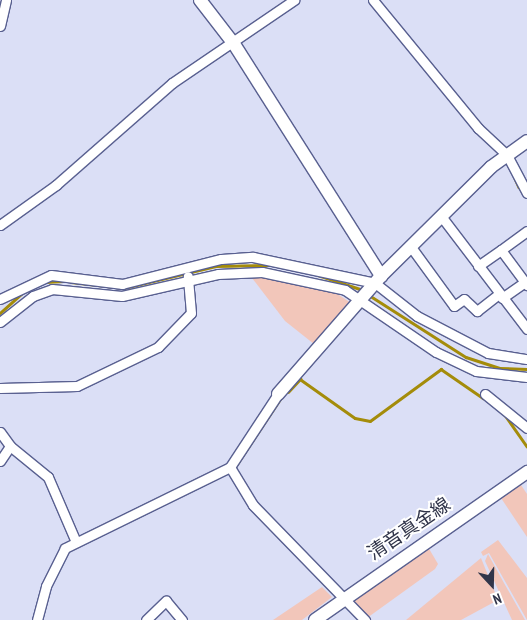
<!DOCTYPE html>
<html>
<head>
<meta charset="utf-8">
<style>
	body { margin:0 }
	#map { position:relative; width:527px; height:620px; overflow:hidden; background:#dbdff6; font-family:"PT Sans Narrow","Noto Sans JP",sans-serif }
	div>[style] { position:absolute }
	.green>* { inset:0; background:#f2c6ba }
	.stream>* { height:2.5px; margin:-1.25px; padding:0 1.25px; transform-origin:1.25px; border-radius:1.25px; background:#a48c0a }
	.roads { filter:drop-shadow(1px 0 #596090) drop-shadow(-1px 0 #596090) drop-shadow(0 1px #596090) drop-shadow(0 -1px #596090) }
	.street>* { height:9px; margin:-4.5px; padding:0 4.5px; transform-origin:4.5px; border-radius:4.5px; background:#fff }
	.secondary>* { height:12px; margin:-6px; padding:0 6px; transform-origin:6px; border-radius:6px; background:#fff }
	span { translate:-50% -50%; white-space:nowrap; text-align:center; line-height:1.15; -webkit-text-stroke:4px #fff; paint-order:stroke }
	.street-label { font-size:19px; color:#31354a }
	.north { position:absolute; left:467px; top:560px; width:50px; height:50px; -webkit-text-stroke:4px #fff; paint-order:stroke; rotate:159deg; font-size:14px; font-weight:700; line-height:20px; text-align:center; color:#31354a }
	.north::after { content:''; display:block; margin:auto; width:18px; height:22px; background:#31354a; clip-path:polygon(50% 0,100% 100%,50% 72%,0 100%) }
</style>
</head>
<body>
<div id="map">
	<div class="green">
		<i style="clip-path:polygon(260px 277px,330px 289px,351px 303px,314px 344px,285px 321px,252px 278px)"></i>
		<i style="clip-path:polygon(521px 485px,527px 494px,527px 537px,501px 498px)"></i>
		<i style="clip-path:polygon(498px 540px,527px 578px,527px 620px,489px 553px,483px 556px,481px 552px)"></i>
		<i style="clip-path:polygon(428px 547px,438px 564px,435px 569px,367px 618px,354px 601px)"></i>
		<i style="clip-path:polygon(488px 554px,504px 583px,525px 620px,512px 620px,485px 561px)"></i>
		<i style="clip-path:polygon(481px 558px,498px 600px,461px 620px,406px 620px)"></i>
		<i style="clip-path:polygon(322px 587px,332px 597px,302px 620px,273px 620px)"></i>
	</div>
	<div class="stream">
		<i style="left:514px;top:176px;width:12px;rotate:66deg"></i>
		<i style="left:318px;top:275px;width:47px;rotate:18.4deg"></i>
		<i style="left:46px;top:282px;width:17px;rotate:-3deg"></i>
		<i style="left:71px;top:282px;width:53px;rotate:6.5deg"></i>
		<i style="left:124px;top:288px;width:95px;rotate:-13.4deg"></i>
		<i style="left:216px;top:266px;width:55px;rotate:-1deg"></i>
		<i style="left:369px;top:295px;width:115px;rotate:32.6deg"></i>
		<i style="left:466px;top:357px;width:35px;rotate:18deg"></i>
		<i style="left:499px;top:368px;width:28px;rotate:2deg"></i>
		<i style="left:0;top:313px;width:31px;rotate:-42deg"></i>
		<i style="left:288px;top:392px;width:18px;rotate:-47deg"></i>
		<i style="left:300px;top:379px;width:67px;rotate:35.3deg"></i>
		<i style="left:355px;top:418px;width:15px;rotate:11deg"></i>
		<i style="left:370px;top:421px;width:88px;rotate:-36.2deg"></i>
		<i style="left:441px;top:369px;width:51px;rotate:34.6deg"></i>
		<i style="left:505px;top:415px;width:38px;rotate:55deg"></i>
		<i style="left:235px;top:467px;width:82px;rotate:-56.5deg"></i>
	</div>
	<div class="roads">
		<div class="street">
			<i style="left:373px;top:0;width:166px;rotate:50.6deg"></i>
			<i style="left:478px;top:128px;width:40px;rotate:43deg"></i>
			<i style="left:507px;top:155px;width:43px;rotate:62.2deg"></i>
			<i style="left:0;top:26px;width:27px;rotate:-77deg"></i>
			<i style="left:441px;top:216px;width:142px;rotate:52.7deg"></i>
			<i style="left:0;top:225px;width:69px;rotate:-35.5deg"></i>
			<i style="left:56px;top:185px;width:154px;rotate:-41.3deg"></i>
			<i style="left:172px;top:83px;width:148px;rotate:-34.2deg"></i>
			<i style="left:527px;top:231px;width:32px;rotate:144deg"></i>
			<i style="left:501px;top:250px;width:44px;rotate:53.4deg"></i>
			<i style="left:411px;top:247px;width:73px;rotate:53.9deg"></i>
			<i style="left:454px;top:306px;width:12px;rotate:-35deg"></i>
			<i style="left:464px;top:299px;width:18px;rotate:43deg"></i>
			<i style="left:477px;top:311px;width:28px;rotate:-38deg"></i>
			<i style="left:478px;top:266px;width:28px;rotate:-35deg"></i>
			<i style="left:502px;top:298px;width:28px;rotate:-35deg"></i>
			<i style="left:0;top:299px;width:56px;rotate:-25.2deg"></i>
			<i style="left:51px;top:275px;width:72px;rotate:7.2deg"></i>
			<i style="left:122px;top:284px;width:102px;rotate:-14.2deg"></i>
			<i style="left:221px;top:259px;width:32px;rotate:-4deg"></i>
			<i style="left:253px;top:257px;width:125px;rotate:12deg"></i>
			<i style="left:375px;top:283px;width:53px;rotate:38.2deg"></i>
			<i style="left:417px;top:316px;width:80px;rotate:27.5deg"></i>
			<i style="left:488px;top:353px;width:39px;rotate:9deg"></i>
			<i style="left:0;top:322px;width:42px;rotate:-38.2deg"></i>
			<i style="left:33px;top:296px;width:20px;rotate:-20deg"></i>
			<i style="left:52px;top:289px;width:70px;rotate:5.7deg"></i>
			<i style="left:122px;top:296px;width:98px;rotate:-12.9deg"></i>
			<i style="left:218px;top:274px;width:44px;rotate:-2.6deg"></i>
			<i style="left:262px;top:272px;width:85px;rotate:12.2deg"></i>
			<i style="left:345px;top:290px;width:110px;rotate:34.3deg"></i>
			<i style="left:436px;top:352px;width:44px;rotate:25.4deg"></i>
			<i style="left:476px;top:371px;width:51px;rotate:6.7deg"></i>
			<i style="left:0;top:388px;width:77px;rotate:-1.5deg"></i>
			<i style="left:77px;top:386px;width:90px;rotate:-25.7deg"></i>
			<i style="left:158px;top:347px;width:47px;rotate:-45.9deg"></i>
			<i style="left:191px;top:313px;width:37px;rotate:-95deg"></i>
			<i style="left:485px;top:394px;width:54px;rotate:39deg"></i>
			<i style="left:0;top:432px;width:17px;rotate:54deg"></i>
			<i style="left:10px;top:446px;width:49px;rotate:39.2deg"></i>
			<i style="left:48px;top:477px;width:71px;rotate:66.7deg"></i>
			<i style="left:0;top:461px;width:18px;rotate:-56deg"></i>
			<i style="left:230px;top:467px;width:44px;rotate:58.8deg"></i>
			<i style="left:253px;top:505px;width:161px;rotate:45.8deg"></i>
			<i style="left:37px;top:620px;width:35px;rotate:-75deg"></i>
			<i style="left:46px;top:586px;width:42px;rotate:-63.4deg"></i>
			<i style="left:65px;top:548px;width:184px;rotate:-26.1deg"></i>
			<i style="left:230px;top:467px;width:87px;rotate:-56.7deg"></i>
			<i style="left:146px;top:620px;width:28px;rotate:-44deg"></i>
			<i style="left:166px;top:601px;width:25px;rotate:50deg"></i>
		</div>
		<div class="secondary">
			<i style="left:200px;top:0;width:56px;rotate:52.3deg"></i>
			<i style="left:234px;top:44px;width:275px;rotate:57.6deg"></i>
			<i style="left:278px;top:394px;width:157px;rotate:-48.9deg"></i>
			<i style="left:381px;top:276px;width:155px;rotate:-44.7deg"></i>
			<i style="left:491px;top:167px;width:44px;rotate:-35.8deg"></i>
			<i style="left:315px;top:620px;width:259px;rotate:-34.9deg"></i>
		</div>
	</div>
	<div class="street-label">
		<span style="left:409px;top:529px;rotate:-34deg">清音真金線</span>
	</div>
	<div class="north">N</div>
</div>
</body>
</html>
